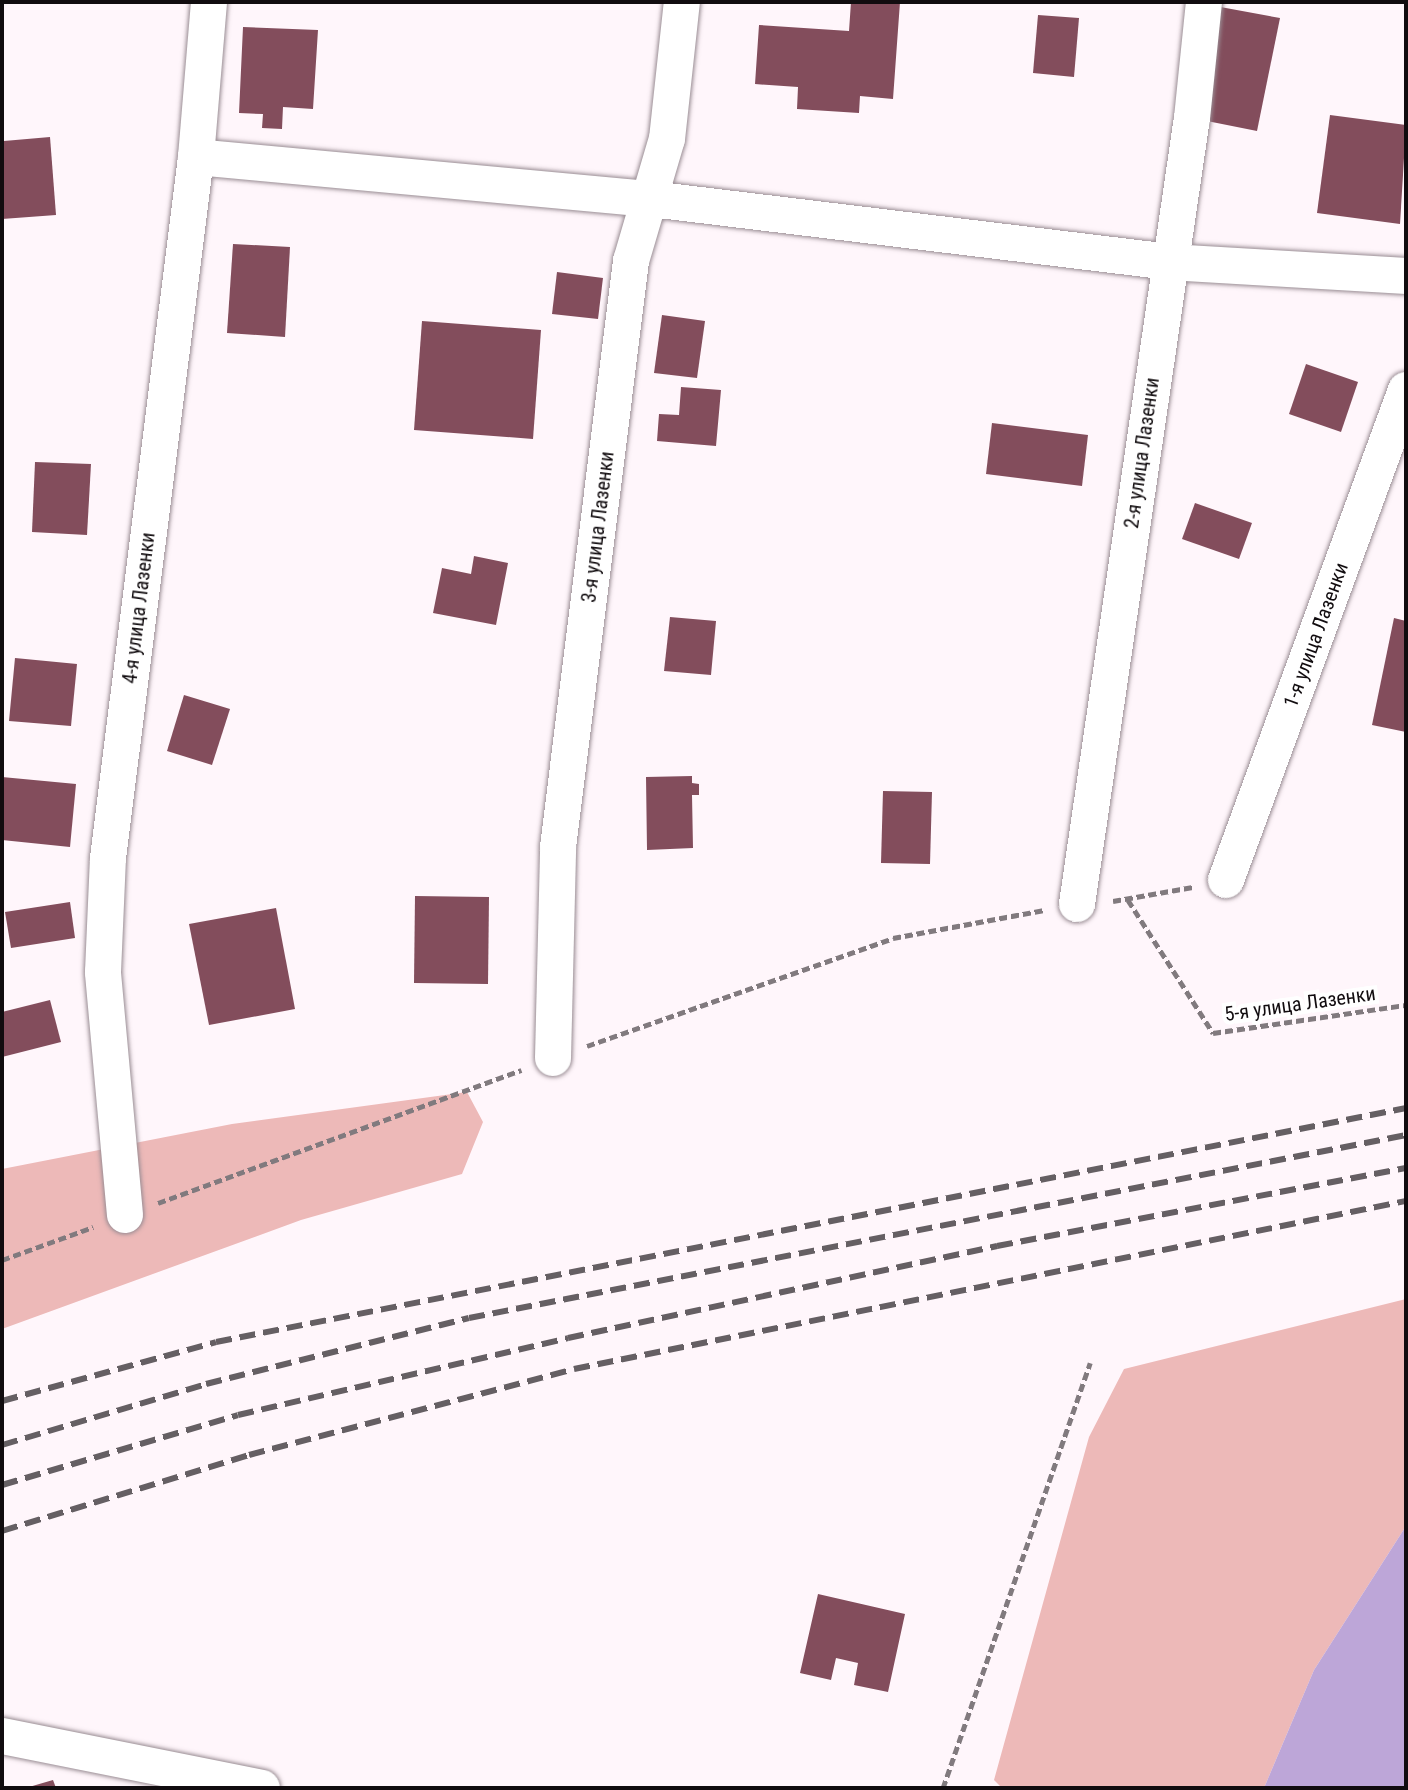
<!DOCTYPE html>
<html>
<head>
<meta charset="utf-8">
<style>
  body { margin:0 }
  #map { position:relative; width:1408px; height:1790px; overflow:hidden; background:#fff6fb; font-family:"Roboto Condensed",sans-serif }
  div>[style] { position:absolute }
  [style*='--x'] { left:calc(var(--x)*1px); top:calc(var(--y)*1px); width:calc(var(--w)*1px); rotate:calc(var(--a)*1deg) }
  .green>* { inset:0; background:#edb9b8 }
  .water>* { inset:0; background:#bda6d8 }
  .building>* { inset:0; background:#834d5c }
  .path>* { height:5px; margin-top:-2.5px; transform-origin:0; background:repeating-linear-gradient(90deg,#817a7e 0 8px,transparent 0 12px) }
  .roads { filter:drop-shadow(0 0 2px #9a8d94) drop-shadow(0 0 2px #9a8d94) }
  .minor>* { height:36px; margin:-18px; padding:0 18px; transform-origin:18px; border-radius:18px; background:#fff }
  .rail>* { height:6px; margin-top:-3px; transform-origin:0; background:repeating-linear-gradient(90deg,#655f63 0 16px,transparent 0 24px) }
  span { translate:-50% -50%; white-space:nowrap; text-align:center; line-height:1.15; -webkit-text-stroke:8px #fff; paint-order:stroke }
  .street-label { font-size:20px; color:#110c0f }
  .frame { position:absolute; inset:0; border:4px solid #110c0f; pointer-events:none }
</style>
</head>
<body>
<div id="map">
  <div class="green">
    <div style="clip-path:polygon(467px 1092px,483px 1122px,462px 1174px,301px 1220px,2px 1329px,2px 1169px,232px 1124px)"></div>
    <div style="clip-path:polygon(1406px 1299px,1406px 1526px,1314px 1670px,1264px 1788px,1002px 1788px,994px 1780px,1089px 1437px,1124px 1369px)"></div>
  </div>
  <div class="water">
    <div style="clip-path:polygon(1406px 1526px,1406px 1788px,1264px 1788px,1314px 1670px)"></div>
  </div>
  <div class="building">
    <div style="clip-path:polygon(851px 2px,900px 2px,893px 99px,860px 96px,859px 113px,797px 109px,798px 87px,755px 84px,759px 25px,849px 31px)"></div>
    <div style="clip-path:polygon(1215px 6px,1280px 18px,1257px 131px,1192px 118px)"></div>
    <div style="clip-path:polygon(1038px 15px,1079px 18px,1074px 77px,1033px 73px)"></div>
    <div style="clip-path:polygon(243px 27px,318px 30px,313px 109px,283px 107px,282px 129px,262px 128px,263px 114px,239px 113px)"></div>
    <div style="clip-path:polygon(1330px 115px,1406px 125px,1400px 224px,1317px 213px)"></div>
    <div style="clip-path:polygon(50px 137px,56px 215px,2px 219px,4px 141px)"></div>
    <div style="clip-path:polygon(233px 244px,290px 247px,285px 337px,227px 333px)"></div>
    <div style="clip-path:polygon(557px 272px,603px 278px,598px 319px,552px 314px)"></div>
    <div style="clip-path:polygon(662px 315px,705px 321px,697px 378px,654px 373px)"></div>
    <div style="clip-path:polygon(422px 321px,541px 330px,533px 439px,414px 430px)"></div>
    <div style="clip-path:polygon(1306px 364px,1358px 382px,1341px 432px,1289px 414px)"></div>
    <div style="clip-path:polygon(681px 387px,721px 390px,716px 446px,657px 441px,659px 414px,679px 415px)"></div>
    <div style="clip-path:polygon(992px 423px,1088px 435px,1082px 486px,986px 474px)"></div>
    <div style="clip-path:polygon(35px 462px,91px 464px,87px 535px,32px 532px)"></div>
    <div style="clip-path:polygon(1195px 503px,1252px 523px,1239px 559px,1182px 539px)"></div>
    <div style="clip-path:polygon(474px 556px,508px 563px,496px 625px,433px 613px,442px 568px,471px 574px)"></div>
    <div style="clip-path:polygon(670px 617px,716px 621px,711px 675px,664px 671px)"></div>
    <div style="clip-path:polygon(1394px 618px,1406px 621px,1406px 732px,1372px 725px)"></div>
    <div style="clip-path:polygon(15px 658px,77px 664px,71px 726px,9px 721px)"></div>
    <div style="clip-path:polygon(184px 695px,230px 709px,212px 765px,167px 751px)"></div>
    <div style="clip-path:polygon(692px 776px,692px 783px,699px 784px,699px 795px,692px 795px,693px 848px,647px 850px,646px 777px)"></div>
    <div style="clip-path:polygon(2px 777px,76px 784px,70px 847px,2px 840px)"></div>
    <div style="clip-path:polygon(883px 791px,932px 792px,930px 864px,881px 863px)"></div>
    <div style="clip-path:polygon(415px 896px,489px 897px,488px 984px,414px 983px)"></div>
    <div style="clip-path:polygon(70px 902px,75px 938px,11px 948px,5px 912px)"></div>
    <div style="clip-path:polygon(276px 908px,295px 1009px,209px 1025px,189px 924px)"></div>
    <div style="clip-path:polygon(50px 1000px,61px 1042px,2px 1057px,2px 1012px)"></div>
    <div style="clip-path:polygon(818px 1594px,905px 1614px,888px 1692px,854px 1685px,858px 1663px,836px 1658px,831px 1680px,800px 1673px)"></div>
    <div style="clip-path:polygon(53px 1780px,56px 1788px,29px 1788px,29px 1787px)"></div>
  </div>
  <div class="path">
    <div style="--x:1128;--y:900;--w:158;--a:57.4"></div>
    <div style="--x:1213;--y:1033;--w:195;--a:-8.3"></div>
    <div style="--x:1113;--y:901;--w:81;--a:-9.9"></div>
    <div style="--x:587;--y:1046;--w:324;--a:-19.4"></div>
    <div style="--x:893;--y:938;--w:154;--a:-10.5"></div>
    <div style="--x:158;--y:1203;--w:387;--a:-20.1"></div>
    <div style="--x:2;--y:1260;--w:97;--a:-19.9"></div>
    <div style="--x:943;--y:1788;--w:450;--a:-70.9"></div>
  </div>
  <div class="roads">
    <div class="minor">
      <div style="--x:196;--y:157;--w:457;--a:5.3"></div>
      <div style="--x:651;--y:199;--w:523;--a:6.92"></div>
      <div style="--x:1170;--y:262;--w:236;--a:3.4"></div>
      <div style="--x:1226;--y:880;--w:522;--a:-69.83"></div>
      <div style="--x:1077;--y:904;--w:794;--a:-81.68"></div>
      <div style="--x:1192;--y:118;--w:117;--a:-84.1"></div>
      <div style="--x:553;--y:1058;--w:211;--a:-88.6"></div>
      <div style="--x:558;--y:847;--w:591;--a:-82.9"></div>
      <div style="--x:631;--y:261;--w:127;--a:-73.6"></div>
      <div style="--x:667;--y:139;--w:138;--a:-83.8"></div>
      <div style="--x:125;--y:1215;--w:244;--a:-95.2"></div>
      <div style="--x:103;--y:972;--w:114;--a:-87.5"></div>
      <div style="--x:108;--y:858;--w:707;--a:-82.84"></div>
      <div style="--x:196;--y:157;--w:156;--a:-85.2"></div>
      <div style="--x:2;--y:1736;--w:265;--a:11.3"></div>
    </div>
  </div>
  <div class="rail">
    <div style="--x:2;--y:1401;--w:222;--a:-15.4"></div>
    <div style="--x:216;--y:1342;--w:1213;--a:-11.12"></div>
    <div style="--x:2;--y:1445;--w:213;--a:-16.6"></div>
    <div style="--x:206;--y:1384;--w:271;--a:-14.1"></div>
    <div style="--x:469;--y:1318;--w:955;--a:-11.05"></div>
    <div style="--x:2;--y:1485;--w:246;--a:-16.5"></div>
    <div style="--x:238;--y:1415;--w:339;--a:-13.1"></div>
    <div style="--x:568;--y:1338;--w:439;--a:-12.1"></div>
    <div style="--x:997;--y:1246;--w:416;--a:-10.8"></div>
    <div style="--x:2;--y:1531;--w:258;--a:-17.1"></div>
    <div style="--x:249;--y:1455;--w:336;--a:-14.8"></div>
    <div style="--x:574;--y:1369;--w:849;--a:-11.42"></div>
  </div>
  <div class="street-label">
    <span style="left:1142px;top:453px;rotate:-82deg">2-я улица Лазенки</span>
    <span style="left:598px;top:527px;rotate:-83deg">3-я улица Лазенки</span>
    <span style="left:139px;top:608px;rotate:-83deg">4-я улица Лазенки</span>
    <span style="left:1316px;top:635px;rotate:-70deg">1-я улица Лазенки</span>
    <span style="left:1300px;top:1004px;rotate:-8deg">5-я улица Лазенки</span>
  </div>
  <div class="frame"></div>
</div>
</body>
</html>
